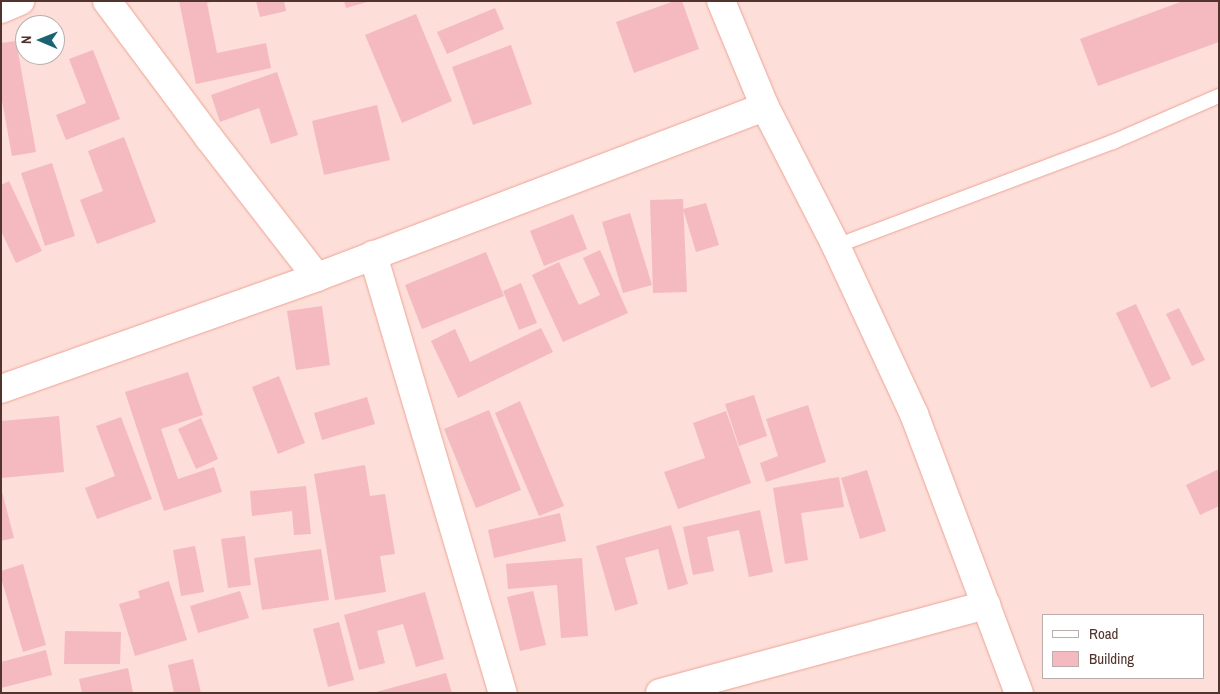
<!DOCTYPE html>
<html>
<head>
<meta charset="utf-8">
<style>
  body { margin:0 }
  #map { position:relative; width:1220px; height:694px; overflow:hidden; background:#fdded8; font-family:"Archivo Narrow",sans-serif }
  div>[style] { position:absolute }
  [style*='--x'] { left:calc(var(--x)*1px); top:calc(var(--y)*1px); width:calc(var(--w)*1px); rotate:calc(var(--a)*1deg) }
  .building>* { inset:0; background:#f4bac0 }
  .roads { filter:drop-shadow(0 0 1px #eca495) drop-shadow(0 0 1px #eca495) }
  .lane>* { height:14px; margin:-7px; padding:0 7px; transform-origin:7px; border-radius:7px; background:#fff }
  .street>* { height:28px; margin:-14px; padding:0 14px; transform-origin:14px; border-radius:14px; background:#fff }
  span { translate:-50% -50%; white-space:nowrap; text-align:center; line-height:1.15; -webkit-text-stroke:4.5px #fff; paint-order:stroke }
  .frame { position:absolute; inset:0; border:2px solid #51342e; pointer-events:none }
  .legend { position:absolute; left:1042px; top:614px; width:162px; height:65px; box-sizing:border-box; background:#fff; border:1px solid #b9aeab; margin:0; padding:6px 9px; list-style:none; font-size:15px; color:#51342e }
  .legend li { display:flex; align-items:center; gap:10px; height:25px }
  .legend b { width:25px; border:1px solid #b9aeab }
  .north { position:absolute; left:15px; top:15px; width:50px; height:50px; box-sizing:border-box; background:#fff; border:1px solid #b9aeab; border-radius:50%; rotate:271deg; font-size:14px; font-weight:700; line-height:20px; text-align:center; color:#51342e }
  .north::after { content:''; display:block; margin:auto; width:18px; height:22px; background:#1a6471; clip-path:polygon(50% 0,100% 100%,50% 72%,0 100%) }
</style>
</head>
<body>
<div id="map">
  <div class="building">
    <div style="clip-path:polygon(179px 1px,213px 1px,207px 3px,217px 53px,266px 43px,271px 68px,196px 84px)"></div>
    <div style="clip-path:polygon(256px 1px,284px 1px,286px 11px,260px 17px)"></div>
    <div style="clip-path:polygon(344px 1px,367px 1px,367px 2px,346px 8px)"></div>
    <div style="clip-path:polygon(674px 1px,682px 1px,699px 49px,634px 73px,616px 22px)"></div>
    <div style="clip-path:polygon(1183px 1px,1219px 1px,1219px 42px,1098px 86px,1080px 39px)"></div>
    <div style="clip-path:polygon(495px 8px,504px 29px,447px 54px,437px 32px)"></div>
    <div style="clip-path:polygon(416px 14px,452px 101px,402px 123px,365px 35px)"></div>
    <div style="clip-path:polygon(16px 41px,36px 152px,12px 156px,1px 95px,1px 43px)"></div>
    <div style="clip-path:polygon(511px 45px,532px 104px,473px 125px,452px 67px)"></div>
    <div style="clip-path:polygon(93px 50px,120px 119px,66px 140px,56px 115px,86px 103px,69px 59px)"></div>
    <div style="clip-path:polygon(277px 72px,298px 135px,271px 144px,259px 108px,220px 122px,211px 95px)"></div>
    <div style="clip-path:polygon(377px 105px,390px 160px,324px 175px,312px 121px)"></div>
    <div style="clip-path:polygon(124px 137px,156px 222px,97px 244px,80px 200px,103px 191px,88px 151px)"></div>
    <div style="clip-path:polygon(52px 163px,75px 236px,45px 246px,21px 173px)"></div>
    <div style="clip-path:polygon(9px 181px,42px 251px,16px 263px,1px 231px,1px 185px)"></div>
    <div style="clip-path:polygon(683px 199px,687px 292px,653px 293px,650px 200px)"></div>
    <div style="clip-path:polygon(706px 203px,719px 245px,696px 252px,683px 209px)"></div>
    <div style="clip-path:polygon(630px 213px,652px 285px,623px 293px,602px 222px)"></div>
    <div style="clip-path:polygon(573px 214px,587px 249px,544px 266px,530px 231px)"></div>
    <div style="clip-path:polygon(600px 250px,628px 313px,563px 342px,532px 275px,559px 262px,579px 305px,600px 295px,583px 258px)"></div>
    <div style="clip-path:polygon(486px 252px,504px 296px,422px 329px,405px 285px)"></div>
    <div style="clip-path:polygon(521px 283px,537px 323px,519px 330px,503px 291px)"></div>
    <div style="clip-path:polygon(1136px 304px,1171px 379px,1151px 388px,1116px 313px)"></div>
    <div style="clip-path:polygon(322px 306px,330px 365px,296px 370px,287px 311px)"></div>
    <div style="clip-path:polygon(1179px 308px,1205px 360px,1192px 366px,1166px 314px)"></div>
    <div style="clip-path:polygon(541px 328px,553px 352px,458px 398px,431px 341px,455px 329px,470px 362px)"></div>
    <div style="clip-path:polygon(188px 372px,203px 415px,161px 429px,178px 479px,214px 467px,222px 492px,164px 511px,125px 392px)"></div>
    <div style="clip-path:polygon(279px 376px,305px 443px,278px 454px,252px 387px)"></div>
    <div style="clip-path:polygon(754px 395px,767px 436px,739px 446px,725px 404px)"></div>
    <div style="clip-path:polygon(367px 397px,375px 424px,322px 440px,314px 413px)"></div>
    <div style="clip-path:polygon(520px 401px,564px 506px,539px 516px,495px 413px)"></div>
    <div style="clip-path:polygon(808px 405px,826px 462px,766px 482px,760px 463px,778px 456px,766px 419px)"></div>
    <div style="clip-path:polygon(489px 410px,521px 490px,476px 508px,444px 429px)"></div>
    <div style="clip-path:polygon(726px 411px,751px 483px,678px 509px,664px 472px,705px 458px,693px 423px)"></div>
    <div style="clip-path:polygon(59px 416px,64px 472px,1px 478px,1px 421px)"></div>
    <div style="clip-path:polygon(121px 417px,152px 499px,97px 519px,85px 488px,115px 476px,96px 426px)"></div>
    <div style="clip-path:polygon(201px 418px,218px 459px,196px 469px,178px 429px)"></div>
    <div style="clip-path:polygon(365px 465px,370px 496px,385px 494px,395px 554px,380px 556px,386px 592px,335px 600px,314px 474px)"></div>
    <div style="clip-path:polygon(1219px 469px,1219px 506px,1200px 515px,1186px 485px)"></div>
    <div style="clip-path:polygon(867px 470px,886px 531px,860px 539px,841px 478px)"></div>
    <div style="clip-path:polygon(839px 477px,844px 507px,801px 513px,808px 560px,785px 564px,773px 488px)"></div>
    <div style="clip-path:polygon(306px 486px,311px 534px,294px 535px,292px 511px,252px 516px,250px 491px)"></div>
    <div style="clip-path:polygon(1px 488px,14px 538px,1px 541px)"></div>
    <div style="clip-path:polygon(760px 510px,773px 572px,749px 577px,739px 530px,707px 537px,714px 571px,693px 575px,683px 527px)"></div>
    <div style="clip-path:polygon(560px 513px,566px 541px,494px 558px,488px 530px)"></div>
    <div style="clip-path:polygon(671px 525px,688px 584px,668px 590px,658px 549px,625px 558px,638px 604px,615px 611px,596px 546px)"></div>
    <div style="clip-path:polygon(245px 536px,251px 585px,228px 588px,221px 539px)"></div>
    <div style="clip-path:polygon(195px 546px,204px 592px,181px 596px,173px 550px)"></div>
    <div style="clip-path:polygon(321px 549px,329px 600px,262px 610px,254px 558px)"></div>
    <div style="clip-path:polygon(582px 558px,588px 636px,561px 638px,557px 585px,508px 589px,506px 564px)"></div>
    <div style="clip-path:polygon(23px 564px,46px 645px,23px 652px,1px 578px,1px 571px)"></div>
    <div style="clip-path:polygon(169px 581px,187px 640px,135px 656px,119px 604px,140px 598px,138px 591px)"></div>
    <div style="clip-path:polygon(240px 591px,249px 618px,198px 633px,190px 606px)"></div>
    <div style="clip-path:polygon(533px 591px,546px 645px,520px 651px,507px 597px)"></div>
    <div style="clip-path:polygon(425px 592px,444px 659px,416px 667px,403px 624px,377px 631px,385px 663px,359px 670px,344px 615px)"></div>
    <div style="clip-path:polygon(339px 622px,354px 680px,328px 687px,313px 629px)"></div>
    <div style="clip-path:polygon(65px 631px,121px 632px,120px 664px,64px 664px)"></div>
    <div style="clip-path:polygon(46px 650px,52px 675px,1px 688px,1px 662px)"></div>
    <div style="clip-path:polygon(193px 659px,201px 693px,174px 693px,168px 665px)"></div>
    <div style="clip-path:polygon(128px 668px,133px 693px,82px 693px,79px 679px)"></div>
    <div style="clip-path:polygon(446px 673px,452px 693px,376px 693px,376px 692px)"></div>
  </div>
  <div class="roads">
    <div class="lane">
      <div style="--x:836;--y:246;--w:296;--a:-20.6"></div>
      <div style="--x:1113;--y:142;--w:116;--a:-23.5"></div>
    </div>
    <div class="street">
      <div style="--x:107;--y:1;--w:171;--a:53.3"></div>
      <div style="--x:209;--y:138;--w:176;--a:52.2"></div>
      <div style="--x:721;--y:1;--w:115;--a:67.5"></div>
      <div style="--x:765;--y:107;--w:156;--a:62.9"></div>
      <div style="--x:836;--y:246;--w:185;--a:65.1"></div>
      <div style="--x:914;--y:414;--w:298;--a:69.4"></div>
      <div style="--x:1;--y:9;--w:21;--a:-23"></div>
      <div style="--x:373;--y:255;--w:457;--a:73.5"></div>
      <div style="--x:1;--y:389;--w:335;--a:-19.5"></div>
      <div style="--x:317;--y:277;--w:479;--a:-20.8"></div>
      <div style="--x:660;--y:693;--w:338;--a:-15.1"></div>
    </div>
  </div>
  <div class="frame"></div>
  <ul class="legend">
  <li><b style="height:6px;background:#fff"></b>Road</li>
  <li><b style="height:14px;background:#f4bac0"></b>Building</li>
  </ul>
  <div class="north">N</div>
</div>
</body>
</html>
